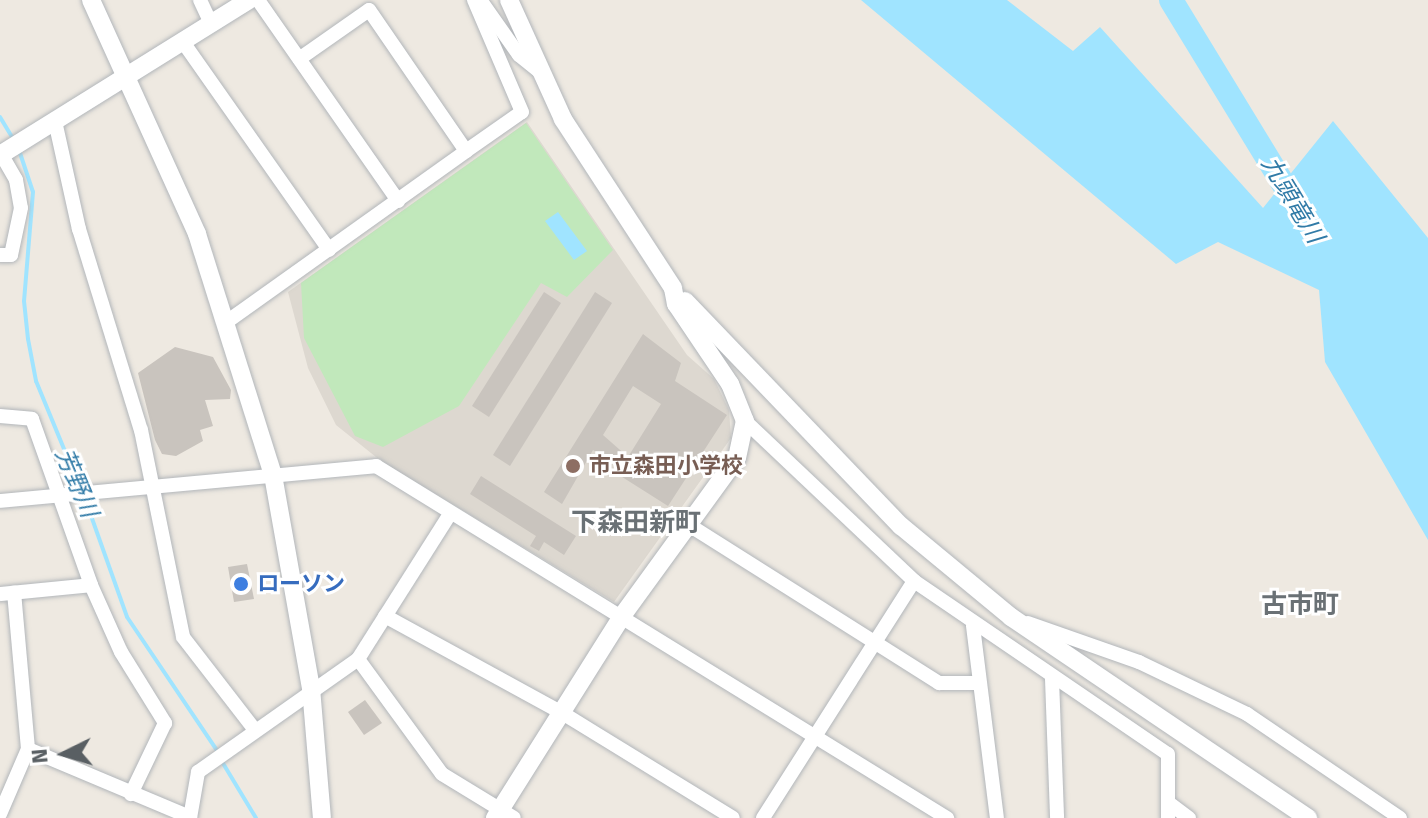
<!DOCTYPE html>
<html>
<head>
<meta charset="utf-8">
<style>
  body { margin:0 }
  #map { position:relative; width:1428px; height:818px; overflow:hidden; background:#eee9e1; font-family:"Fira Sans","Noto Sans JP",sans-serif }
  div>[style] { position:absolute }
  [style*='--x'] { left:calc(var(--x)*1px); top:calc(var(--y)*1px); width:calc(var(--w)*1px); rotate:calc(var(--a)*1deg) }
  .education>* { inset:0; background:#ddd8d0 }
  .green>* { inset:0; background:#c1e8bb }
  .water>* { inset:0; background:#a0e4ff }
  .stream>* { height:4px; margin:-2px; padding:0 2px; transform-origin:2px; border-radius:2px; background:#a0e4ff }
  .river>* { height:24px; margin:-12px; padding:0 12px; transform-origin:12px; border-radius:12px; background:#a0e4ff }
  .building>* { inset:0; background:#c9c4be }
  .roads { filter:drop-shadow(0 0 2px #b2b6ba) drop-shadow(0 0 2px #b2b6ba) }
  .minor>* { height:14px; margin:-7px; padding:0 7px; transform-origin:7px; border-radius:7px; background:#fff }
  .tertiary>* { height:18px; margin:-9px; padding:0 9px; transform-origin:9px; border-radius:9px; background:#fff }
  .dots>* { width:22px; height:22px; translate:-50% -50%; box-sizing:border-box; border:4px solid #fff; border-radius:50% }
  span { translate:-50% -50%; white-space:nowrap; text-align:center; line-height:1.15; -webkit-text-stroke:6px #fff; paint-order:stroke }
  .education-label { font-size:22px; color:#785e54; font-weight:700 }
  .left { translate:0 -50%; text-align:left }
  .shop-label { font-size:22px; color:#366cbe; font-weight:700 }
  .water-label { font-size:24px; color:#317ba7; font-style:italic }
  .quarter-label { font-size:26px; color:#6a7175; font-weight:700 }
  .north { position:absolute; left:24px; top:714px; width:80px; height:80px; -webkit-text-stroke:6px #fff; paint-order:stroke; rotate:265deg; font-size:22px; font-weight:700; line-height:32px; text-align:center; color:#595f63 }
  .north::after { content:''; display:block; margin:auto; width:28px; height:36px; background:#595f63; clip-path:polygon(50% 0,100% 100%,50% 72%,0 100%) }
</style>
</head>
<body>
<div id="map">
  <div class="education">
    <div style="clip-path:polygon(527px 122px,687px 355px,714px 379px,729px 410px,731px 438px,614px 602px,381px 461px,336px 425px,308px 368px,288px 292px)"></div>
  </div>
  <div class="green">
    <div style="clip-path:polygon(526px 123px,613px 250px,567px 297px,541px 283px,459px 406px,383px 447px,355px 436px,304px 338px,301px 283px)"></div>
  </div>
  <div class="water">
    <div style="clip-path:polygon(861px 0,1007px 0,1073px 51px,1100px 27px,1263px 208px,1333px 121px,1428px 238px,1428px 540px,1325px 362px,1319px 290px,1218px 242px,1176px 264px)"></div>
    <div style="clip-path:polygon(558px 212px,587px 251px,574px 260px,545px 221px)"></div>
  </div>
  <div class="stream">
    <div style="--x:0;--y:117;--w:26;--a:59"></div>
    <div style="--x:19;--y:150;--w:44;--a:71.6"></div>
    <div style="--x:33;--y:192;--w:109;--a:94.7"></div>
    <div style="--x:24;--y:301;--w:38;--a:84"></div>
    <div style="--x:28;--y:339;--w:43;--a:79.2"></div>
    <div style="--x:36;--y:381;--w:116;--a:67.6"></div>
    <div style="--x:84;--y:496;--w:128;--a:70.4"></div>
    <div style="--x:127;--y:617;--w:163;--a:56"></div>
    <div style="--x:221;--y:760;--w:68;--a:58.9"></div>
  </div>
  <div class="river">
    <div style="--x:1171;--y:0;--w:246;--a:58.6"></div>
  </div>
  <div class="building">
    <div style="clip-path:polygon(544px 292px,561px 303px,489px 417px,472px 406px)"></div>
    <div style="clip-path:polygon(595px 292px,612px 303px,510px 466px,493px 455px)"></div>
    <div style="clip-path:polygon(evenodd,643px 334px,681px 363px,675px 381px,727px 415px,668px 506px,619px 475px,623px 469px,593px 450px,562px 504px,544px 492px,643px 334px,633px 386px,661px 404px,628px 457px,603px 435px,633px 386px)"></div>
    <div style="clip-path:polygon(175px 347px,213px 357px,231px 390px,230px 399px,205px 400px,213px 426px,200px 430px,203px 441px,176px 456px,162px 454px,155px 440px,138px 373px)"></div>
    <div style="clip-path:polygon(481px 476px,576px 536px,564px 555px,544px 542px,539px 551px,530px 546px,536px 536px,470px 494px)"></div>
    <div style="clip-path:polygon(247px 564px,254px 599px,234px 602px,228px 567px)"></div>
    <div style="clip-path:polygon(365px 700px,382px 723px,364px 735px,348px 712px)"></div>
  </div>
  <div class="roads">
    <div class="minor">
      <div style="--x:200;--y:0;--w:26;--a:65"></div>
      <div style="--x:258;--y:0;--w:245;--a:55.1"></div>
      <div style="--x:481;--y:1;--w:66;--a:54.9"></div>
      <div style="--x:519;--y:55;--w:28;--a:39"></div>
      <div style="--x:183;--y:42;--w:254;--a:54.9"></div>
      <div style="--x:55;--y:121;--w:111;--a:77.5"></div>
      <div style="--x:79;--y:229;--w:210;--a:72.9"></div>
      <div style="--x:141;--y:430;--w:211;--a:78.5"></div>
      <div style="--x:183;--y:637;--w:116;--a:52.3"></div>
      <div style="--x:466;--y:151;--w:68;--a:-34.9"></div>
      <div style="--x:522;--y:112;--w:122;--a:-113.2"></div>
      <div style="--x:0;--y:152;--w:32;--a:60"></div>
      <div style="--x:16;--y:180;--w:28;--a:80"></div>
      <div style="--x:21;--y:208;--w:48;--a:102"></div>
      <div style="--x:11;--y:255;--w:11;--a:180"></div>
      <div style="--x:228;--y:321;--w:292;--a:-35.5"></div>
      <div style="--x:466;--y:151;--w:171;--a:-124.5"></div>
      <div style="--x:369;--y:10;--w:85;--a:145"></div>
      <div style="--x:0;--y:416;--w:32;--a:5"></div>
      <div style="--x:32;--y:419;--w:176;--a:70.4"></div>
      <div style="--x:91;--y:585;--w:73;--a:65.9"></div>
      <div style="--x:121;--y:652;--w:84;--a:58.2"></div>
      <div style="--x:165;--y:723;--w:79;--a:115.6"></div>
      <div style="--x:745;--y:421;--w:233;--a:43.4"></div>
      <div style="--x:914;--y:581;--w:307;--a:34.3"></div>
      <div style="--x:1168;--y:754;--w:64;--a:90"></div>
      <div style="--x:0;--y:501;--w:378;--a:-5.3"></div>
      <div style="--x:376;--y:466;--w:671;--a:31.65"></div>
      <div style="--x:689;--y:525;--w:296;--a:32.3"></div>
      <div style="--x:939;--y:683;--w:38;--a:0"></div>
      <div style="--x:0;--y:594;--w:91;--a:-5.6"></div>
      <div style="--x:385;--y:616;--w:204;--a:28.7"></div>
      <div style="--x:564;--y:714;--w:198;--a:31.6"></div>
      <div style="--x:1028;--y:623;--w:118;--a:19.4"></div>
      <div style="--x:1139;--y:662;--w:120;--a:25.7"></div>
      <div style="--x:1247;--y:714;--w:185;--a:34.2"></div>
      <div style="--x:973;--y:626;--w:193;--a:82.9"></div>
      <div style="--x:358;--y:659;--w:142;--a:53.9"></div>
      <div style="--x:442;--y:774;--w:84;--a:31.4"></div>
      <div style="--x:1052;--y:679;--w:139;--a:87.9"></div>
      <div style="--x:28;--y:749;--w:176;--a:22.8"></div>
      <div style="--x:1169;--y:803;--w:25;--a:37"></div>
      <div style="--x:0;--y:814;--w:71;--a:-66.7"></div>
      <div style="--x:28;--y:749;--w:157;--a:-95.1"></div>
      <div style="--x:190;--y:818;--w:47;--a:-80.1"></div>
      <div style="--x:198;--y:772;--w:196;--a:-35.2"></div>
      <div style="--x:358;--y:659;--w:172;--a:-57.6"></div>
      <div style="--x:763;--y:818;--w:281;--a:-57.5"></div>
    </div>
    <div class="tertiary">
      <div style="--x:91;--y:0;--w:257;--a:65.6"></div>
      <div style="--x:197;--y:234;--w:253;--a:72.5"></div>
      <div style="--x:273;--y:475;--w:216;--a:79.9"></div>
      <div style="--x:311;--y:688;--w:130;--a:85.2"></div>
      <div style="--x:0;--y:155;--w:293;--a:-31.9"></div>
      <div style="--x:685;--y:301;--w:312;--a:46.2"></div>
      <div style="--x:901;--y:526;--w:143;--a:39.6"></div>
      <div style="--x:1011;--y:617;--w:359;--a:34.1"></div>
      <div style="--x:495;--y:818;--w:239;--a:-57.8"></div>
      <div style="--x:622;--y:616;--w:195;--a:-54"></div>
      <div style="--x:737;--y:458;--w:38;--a:-78"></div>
      <div style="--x:745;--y:421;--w:40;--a:-112"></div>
      <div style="--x:730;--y:384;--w:97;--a:-124"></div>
      <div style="--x:676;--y:304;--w:16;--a:-101"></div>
      <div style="--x:673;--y:288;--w:202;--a:-123.1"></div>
      <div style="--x:563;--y:119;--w:131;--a:-114.4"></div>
    </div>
  </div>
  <div class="dots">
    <div style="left:573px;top:466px;background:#8d6e63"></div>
    <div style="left:241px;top:584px;background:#3f7fe0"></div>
  </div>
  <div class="education-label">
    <span class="left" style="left:589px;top:466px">市立森田小学校</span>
  </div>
  <div class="shop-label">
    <span class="left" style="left:257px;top:584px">ローソン</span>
  </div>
  <div class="water-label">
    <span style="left:1292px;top:200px;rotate:59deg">九頭竜川</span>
    <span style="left:76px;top:483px;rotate:67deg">芳野川</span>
  </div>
  <div class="quarter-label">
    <span style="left:636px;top:523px">下森田新町</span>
    <span style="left:1300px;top:605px">古市町</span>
  </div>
  <div class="north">N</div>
</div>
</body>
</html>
